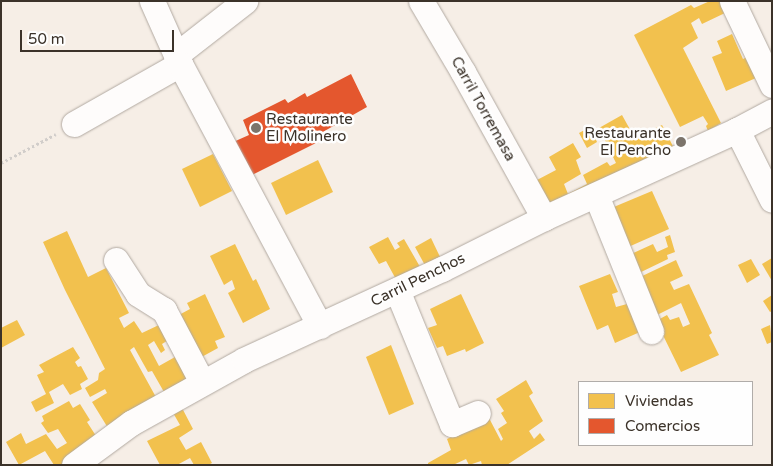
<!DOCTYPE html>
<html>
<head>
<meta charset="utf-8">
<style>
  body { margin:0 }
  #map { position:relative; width:773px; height:466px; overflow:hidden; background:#f6eee6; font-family:"Varela Round",sans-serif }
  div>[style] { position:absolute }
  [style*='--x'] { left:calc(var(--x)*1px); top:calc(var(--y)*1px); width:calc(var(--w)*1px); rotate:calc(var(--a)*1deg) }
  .homes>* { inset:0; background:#f2c14e }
  .shops>* { inset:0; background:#e4572e }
  .path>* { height:3px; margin-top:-1.5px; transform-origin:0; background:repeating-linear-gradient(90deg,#d1cdca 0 2.5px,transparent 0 5px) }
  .roads { filter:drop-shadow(0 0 1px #b1a9a1) drop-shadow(0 0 1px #b1a9a1) }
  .minor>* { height:25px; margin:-12.5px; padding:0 12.5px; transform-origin:12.5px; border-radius:12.5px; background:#fefcfb }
  .dots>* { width:14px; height:14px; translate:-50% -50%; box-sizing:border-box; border:2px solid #fefefe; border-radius:50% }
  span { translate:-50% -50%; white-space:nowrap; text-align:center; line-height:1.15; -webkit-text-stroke:5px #fefefe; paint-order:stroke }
  .street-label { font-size:15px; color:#3b3229 }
  .poi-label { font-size:15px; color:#3b3229 }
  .left { translate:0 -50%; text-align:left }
  .right { translate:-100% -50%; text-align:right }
  .frame { position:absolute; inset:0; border:2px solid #3b3229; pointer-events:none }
  .legend { position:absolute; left:578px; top:381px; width:175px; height:65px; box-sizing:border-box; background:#fefefe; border:1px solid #b0aca9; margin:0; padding:6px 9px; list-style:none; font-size:15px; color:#3b3229 }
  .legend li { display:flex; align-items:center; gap:10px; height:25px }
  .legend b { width:25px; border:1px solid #b0aca9 }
  .scale { position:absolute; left:20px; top:30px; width:154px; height:22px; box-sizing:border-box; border:2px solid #3b3229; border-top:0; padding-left:6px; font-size:15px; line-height:18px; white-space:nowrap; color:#3b3229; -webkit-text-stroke:4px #fefefe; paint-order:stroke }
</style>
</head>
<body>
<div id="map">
  <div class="homes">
    <div style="clip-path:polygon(710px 1px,720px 1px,725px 13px,702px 24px,699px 18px,691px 23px,698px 38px,683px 48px,721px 123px,708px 131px,706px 126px,708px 124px,703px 116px,680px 127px,634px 35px,691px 5px,694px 8px)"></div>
    <div style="clip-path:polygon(732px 34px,743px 59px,747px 57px,756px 78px,726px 91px,712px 57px,722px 53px,717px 41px)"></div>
    <div style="clip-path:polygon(622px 115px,632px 133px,642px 128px,644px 134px,662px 125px,677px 154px,551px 207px,537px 180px,556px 170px,549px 157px,573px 143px,581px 157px,576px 160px,581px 174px,564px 184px,568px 194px,587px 184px,583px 175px,607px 162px,610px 166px,616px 163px,599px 128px)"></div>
    <div style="clip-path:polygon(590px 127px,597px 142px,587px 148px,579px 133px)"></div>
    <div style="clip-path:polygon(213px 154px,232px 191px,200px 207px,182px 169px)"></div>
    <div style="clip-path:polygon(318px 160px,333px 192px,286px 215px,271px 183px)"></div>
    <div style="clip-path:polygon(652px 191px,669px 229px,626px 248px,609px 209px)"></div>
    <div style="clip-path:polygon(67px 231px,88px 277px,106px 268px,129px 313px,119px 318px,124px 328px,134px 321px,142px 333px,161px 324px,170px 339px,162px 344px,165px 350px,161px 353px,154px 341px,148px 345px,159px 366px,175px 357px,187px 379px,164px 392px,152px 371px,148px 372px,134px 347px,130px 350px,157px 399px,108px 428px,92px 402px,107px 393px,105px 389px,90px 397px,85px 388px,98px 380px,99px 373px,105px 369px,65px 290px,43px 242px)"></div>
    <div style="clip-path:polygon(670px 235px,675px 252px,667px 255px,668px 259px,637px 274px,629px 255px,653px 244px,657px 252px,668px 247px,665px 237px)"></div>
    <div style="clip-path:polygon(388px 237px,395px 250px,400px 247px,397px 243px,404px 239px,423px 272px,398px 283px,386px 261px,379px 264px,369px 247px)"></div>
    <div style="clip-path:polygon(431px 238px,442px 261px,427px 269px,415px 247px)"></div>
    <div style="clip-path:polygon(235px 244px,253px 281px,256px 279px,270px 309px,243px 323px,228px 293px,235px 289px,232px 280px,224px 285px,210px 256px)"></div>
    <div style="clip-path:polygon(772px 258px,772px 281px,762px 264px)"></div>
    <div style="clip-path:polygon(751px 259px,760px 275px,747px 283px,738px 265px)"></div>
    <div style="clip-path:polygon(676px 260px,683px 276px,670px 282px,674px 290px,689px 284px,712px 333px,709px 335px,719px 355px,681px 372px,656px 321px,667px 315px,670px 320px,679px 317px,683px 327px,690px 324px,681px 303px,655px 316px,638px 278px)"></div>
    <div style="clip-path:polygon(610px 274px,618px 292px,612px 294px,616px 307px,627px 304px,640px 332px,615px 343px,608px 325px,597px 330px,579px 286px)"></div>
    <div style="clip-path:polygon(205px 294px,225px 337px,215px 341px,218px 348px,198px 359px,177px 316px,190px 309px,187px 303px)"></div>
    <div style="clip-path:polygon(461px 294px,484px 343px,466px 352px,465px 349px,447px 356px,443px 346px,437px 348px,428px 328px,437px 325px,430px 309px)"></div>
    <div style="clip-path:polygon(772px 295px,772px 311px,770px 312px,763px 301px)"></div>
    <div style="clip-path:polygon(17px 320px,25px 335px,1px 348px,1px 328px)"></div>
    <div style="clip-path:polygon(770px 325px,772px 342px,767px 344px,761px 329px)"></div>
    <div style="clip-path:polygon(391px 345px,414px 404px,389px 415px,366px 357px)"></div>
    <div style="clip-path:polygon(73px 347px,80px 358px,75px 362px,78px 367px,81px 366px,88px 379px,80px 384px,82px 389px,70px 395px,63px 384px,49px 392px,54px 403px,36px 412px,31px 402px,46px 394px,37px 375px,44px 372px,39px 365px)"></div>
    <div style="clip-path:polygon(526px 380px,533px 393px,529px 396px,543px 421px,529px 431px,534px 439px,540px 433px,545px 440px,507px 465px,482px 465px,481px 461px,469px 465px,466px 459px,453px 465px,428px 465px,428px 463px,451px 450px,447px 439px,489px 418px,501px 441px,503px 439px,498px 429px,507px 423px,501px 413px,504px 411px,496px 399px)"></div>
    <div style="clip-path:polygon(69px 401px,73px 408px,80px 404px,90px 420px,87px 422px,100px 442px,64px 465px,54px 465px,45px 451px,19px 465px,6px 442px,21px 433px,26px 444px,46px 434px,57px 449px,67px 443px,58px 429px,48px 433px,41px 423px,44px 421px,42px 416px)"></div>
    <div style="clip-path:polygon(181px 406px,193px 429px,179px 438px,186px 450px,201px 442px,212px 463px,208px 465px,194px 465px,190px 458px,177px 465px,160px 465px,147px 441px,180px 425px,172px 411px)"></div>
  </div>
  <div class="shops">
    <div style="clip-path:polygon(351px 74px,367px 107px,321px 133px,324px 139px,250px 176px,231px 143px,249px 135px,243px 120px,285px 99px,288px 103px,305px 93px,307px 97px)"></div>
  </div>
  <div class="path">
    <div style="--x:1;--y:163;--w:62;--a:-27.8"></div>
  </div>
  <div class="roads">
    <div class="minor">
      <div style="--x:152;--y:1;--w:69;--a:66"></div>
      <div style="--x:421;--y:1;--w:82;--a:59.4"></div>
      <div style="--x:463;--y:72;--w:167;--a:61"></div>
      <div style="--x:732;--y:1;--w:93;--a:64.5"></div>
      <div style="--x:176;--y:55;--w:88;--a:-38"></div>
      <div style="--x:74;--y:124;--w:122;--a:-29.5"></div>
      <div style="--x:180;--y:64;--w:297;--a:61.9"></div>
      <div style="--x:737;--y:130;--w:78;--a:63.4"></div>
      <div style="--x:596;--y:195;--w:147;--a:68"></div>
      <div style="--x:116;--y:260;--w:40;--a:57.1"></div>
      <div style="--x:138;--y:294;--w:31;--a:32"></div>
      <div style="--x:164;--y:310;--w:81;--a:62.2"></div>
      <div style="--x:397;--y:290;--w:145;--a:67.7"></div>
      <div style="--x:452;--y:424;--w:28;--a:-23"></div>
      <div style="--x:74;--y:465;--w:71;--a:-36.4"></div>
      <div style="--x:131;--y:423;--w:129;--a:-29.1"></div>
      <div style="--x:244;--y:360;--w:218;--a:-24.7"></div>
      <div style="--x:442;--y:269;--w:114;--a:-26.6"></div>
      <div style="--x:544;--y:218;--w:212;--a:-24.5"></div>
      <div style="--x:737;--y:130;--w:40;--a:-28"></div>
    </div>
  </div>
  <div class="dots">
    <div style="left:256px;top:128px;background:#7c746b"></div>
    <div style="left:681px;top:142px;background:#7c746b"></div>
  </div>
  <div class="street-label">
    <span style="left:483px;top:109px;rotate:61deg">Carril Torremasa</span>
    <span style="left:418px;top:280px;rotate:-26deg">Carril Penchos</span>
  </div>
  <div class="poi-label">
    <span class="left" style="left:266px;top:128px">Restaurante<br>El Molinero</span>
    <span class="right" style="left:671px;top:142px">Restaurante<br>El Pencho</span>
  </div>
  <div class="frame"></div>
  <ul class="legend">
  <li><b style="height:14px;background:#f2c14e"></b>Viviendas</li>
  <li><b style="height:14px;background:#e4572e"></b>Comercios</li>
  </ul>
  <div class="scale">50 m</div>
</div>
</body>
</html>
